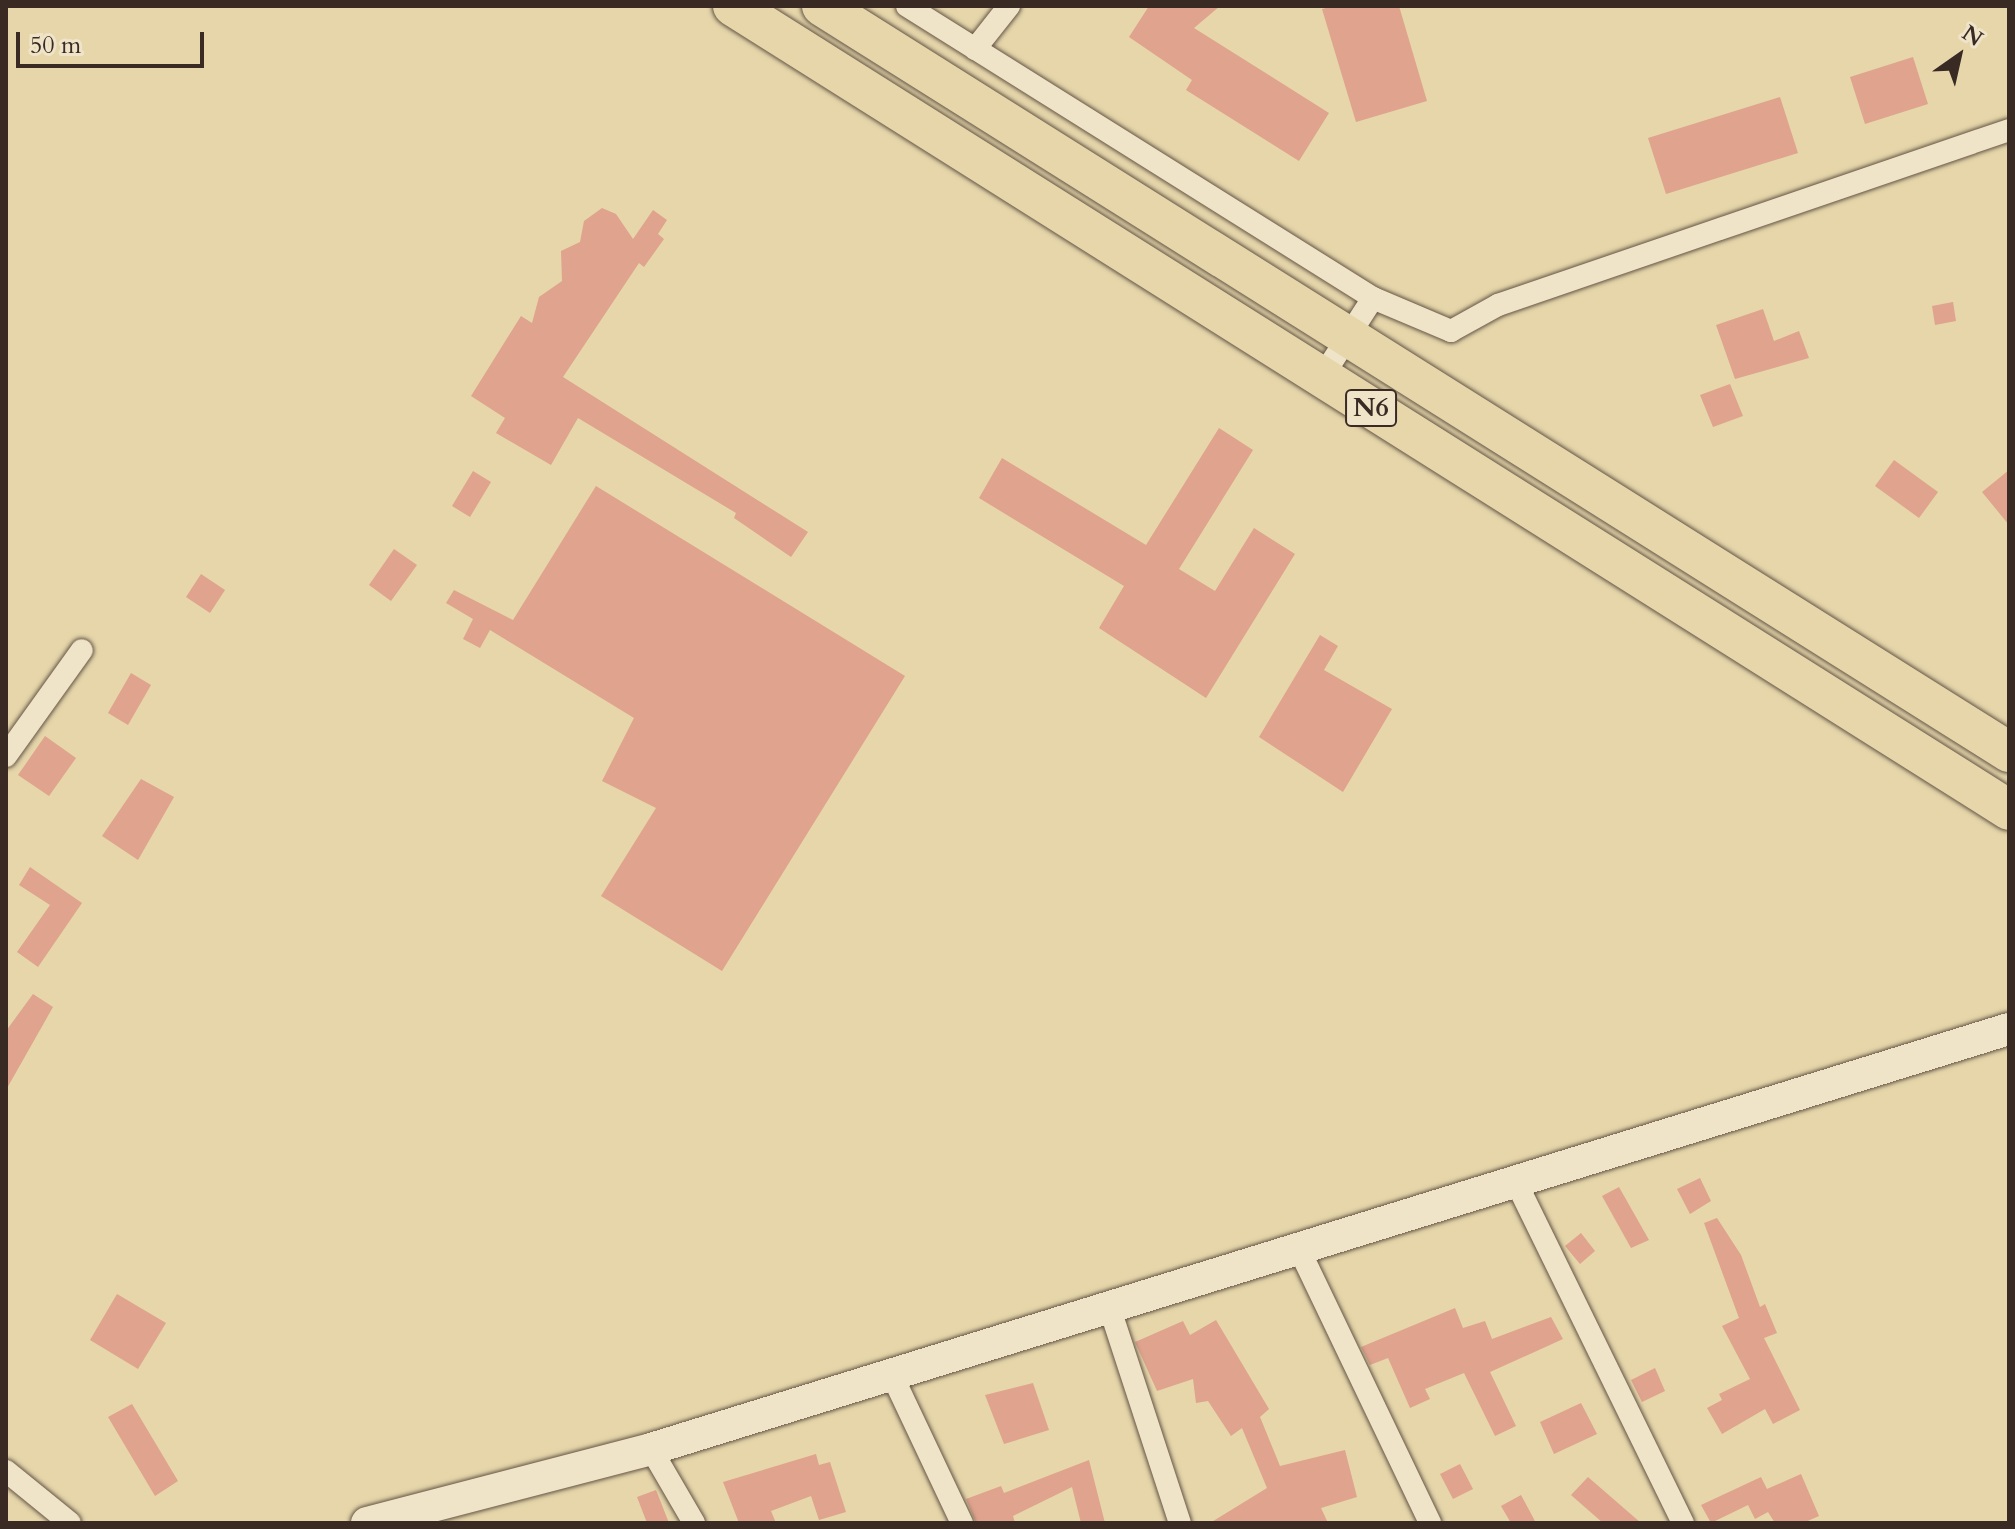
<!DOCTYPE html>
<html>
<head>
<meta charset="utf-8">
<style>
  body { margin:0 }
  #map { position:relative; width:2015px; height:1529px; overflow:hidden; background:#e6d6aa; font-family:Cardo,serif }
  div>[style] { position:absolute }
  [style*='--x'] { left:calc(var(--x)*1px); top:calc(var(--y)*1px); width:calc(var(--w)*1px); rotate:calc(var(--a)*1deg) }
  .building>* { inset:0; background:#dfa38e }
  .roads { filter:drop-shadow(0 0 2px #645546) drop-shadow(0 0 2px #645546) }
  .street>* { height:22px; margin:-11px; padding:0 11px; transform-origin:11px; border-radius:11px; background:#efe4c8 }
  .secondary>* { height:32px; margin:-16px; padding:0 16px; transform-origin:16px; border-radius:16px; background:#efe4c8 }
  .highway>* { height:40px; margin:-20px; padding:0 20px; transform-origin:20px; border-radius:20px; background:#e6d6aa }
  span { translate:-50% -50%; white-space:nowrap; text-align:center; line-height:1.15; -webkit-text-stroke:8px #efe4c8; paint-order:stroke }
  .shield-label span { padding:2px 6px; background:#efe4c8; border:2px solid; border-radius:6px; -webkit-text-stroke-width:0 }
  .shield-label { font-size:26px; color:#392a24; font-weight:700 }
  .frame { position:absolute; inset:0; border:8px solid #392a24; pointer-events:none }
  .north { position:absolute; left:1919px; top:16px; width:80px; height:80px; -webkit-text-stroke:6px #efe4c8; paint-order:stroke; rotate:34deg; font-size:22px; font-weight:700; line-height:32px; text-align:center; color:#392a24 }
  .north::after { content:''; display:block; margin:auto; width:28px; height:36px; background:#392a24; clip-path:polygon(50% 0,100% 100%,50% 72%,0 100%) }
  .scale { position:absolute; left:16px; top:32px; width:188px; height:36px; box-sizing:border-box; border:4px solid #392a24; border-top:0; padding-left:10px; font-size:24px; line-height:28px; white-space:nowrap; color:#392a24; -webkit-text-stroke:6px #efe4c8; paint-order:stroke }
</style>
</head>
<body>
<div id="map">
  <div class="building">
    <div style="clip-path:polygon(1149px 6px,1220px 6px,1194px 28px,1329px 113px,1299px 161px,1186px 90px,1192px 80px,1129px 37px)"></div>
    <div style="clip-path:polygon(1333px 6px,1399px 6px,1427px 101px,1356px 122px,1322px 9px)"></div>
    <div style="clip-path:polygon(1913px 57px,1928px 104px,1865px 124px,1850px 77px)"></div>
    <div style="clip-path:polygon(1780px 97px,1798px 153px,1666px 194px,1648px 138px)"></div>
    <div style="clip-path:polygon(602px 208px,616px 214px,633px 239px,653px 210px,667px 220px,658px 234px,664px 239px,644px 267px,639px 263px,563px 377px,808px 532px,791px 557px,734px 518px,736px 513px,578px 418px,551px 465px,496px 433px,505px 418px,471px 396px,521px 316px,532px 323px,539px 297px,562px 281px,561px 251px,580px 242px,584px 221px)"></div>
    <div style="clip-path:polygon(1953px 302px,1956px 321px,1935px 325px,1932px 306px)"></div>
    <div style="clip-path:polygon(1763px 309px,1774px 341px,1799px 331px,1809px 358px,1735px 379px,1716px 325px)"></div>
    <div style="clip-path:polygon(1730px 384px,1743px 416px,1713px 427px,1700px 395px)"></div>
    <div style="clip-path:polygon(1219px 428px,1253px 450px,1179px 569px,1215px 591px,1254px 528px,1295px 554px,1206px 698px,1099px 628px,1124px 586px,979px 498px,1002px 458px,1146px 545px)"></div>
    <div style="clip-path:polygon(1894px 460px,1938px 492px,1919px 518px,1875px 486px)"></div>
    <div style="clip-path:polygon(2009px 470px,2009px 525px,1982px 492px)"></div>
    <div style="clip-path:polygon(473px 471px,491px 482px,470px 517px,452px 506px)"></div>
    <div style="clip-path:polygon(596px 486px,905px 676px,722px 971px,601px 896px,656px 808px,602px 781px,634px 718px,490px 630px,480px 648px,463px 639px,473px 619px,446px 603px,454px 590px,513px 620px)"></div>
    <div style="clip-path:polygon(394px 549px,417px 565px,391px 601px,369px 585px)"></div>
    <div style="clip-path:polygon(201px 574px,225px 590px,210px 613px,186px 597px)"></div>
    <div style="clip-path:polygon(1320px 635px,1338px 646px,1324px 670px,1392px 709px,1343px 792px,1259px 737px)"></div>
    <div style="clip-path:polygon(131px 673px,151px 685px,128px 725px,108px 713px)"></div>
    <div style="clip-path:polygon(45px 736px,76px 758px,49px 796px,18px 775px)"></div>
    <div style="clip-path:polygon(141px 779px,174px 797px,138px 860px,102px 836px)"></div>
    <div style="clip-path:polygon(30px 867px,82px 903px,38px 967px,17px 952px,50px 905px,19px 885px)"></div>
    <div style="clip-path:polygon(33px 994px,53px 1007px,6px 1090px,6px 1031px)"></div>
    <div style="clip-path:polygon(1700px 1178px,1711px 1201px,1690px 1214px,1677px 1189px)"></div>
    <div style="clip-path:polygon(1619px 1187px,1649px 1240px,1631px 1248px,1602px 1196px)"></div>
    <div style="clip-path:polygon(1717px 1218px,1741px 1255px,1760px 1307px,1765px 1304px,1777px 1333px,1764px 1338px,1800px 1410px,1773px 1424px,1765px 1409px,1722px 1434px,1707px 1408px,1722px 1400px,1719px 1394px,1750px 1379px,1722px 1326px,1739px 1318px,1704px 1223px)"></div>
    <div style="clip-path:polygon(1581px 1233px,1595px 1251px,1580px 1264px,1565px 1246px)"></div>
    <div style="clip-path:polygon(117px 1294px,166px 1323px,138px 1369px,90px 1340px)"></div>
    <div style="clip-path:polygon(1455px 1308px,1463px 1328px,1485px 1321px,1492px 1339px,1551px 1317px,1563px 1339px,1490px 1372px,1516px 1426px,1495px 1436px,1464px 1373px,1425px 1389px,1430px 1399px,1410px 1408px,1388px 1358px,1370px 1365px,1361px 1347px)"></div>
    <div style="clip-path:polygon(1216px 1320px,1269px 1409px,1260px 1417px,1280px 1466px,1345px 1450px,1357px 1497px,1321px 1508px,1328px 1523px,1210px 1523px,1267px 1488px,1242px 1428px,1231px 1436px,1208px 1401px,1196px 1403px,1193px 1379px,1157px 1391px,1135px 1342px,1183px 1321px,1190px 1335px)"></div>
    <div style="clip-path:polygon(1655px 1368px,1665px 1391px,1642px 1402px,1631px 1380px)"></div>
    <div style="clip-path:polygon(1033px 1383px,1049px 1430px,1004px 1444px,985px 1395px)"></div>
    <div style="clip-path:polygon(1581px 1403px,1597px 1434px,1554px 1454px,1540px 1422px)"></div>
    <div style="clip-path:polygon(132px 1404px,178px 1481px,155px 1496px,108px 1417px)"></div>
    <div style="clip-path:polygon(816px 1454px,819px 1465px,830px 1462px,846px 1512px,819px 1520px,811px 1496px,771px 1511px,776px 1523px,739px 1523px,723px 1482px)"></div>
    <div style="clip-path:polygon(1089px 1460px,1105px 1523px,1081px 1523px,1072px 1487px,1013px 1516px,1015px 1523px,976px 1523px,966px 1499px,1001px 1486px,1004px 1493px)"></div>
    <div style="clip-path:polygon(1460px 1464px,1473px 1489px,1453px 1499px,1440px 1474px)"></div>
    <div style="clip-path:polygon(1801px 1474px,1819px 1516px,1803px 1523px,1775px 1523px,1768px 1512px,1755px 1519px,1748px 1505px,1711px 1523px,1701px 1505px,1761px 1477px,1767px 1489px)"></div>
    <div style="clip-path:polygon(1588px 1477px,1641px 1523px,1603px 1523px,1571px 1495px)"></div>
    <div style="clip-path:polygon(656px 1490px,669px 1523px,647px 1523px,637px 1497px)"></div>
    <div style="clip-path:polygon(1521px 1495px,1536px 1523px,1511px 1523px,1501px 1506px)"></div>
  </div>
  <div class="roads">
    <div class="street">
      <div style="--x:907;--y:6;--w:550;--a:32.07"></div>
      <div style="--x:1373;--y:298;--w:94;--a:122.8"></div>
      <div style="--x:975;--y:49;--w:55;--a:-51.7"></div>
      <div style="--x:1373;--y:298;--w:85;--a:22.9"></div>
      <div style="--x:1451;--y:331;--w:54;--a:-29"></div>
      <div style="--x:1498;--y:305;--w:540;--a:-18.9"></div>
      <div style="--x:6;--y:756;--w:130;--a:-54.4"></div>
      <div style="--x:1514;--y:1178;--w:384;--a:63.9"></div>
      <div style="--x:1298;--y:1247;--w:306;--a:64.4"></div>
      <div style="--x:1110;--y:1309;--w:225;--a:71.9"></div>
      <div style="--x:891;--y:1373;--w:166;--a:64.7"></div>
      <div style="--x:651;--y:1449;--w:86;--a:59.8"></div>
      <div style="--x:6;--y:1471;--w:82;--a:39.1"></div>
    </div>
    <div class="secondary">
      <div style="--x:367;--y:1523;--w:293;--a:-14.6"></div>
      <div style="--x:651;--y:1449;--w:1421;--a:-17.19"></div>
    </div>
    <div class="highway">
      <div style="--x:733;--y:6;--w:1508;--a:32.21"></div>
      <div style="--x:822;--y:6;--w:1402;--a:32.15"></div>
    </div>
  </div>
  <div class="shield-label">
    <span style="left:1371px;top:408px">N6</span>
  </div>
  <div class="frame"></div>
  <div class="north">N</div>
  <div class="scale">50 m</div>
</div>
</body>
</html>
